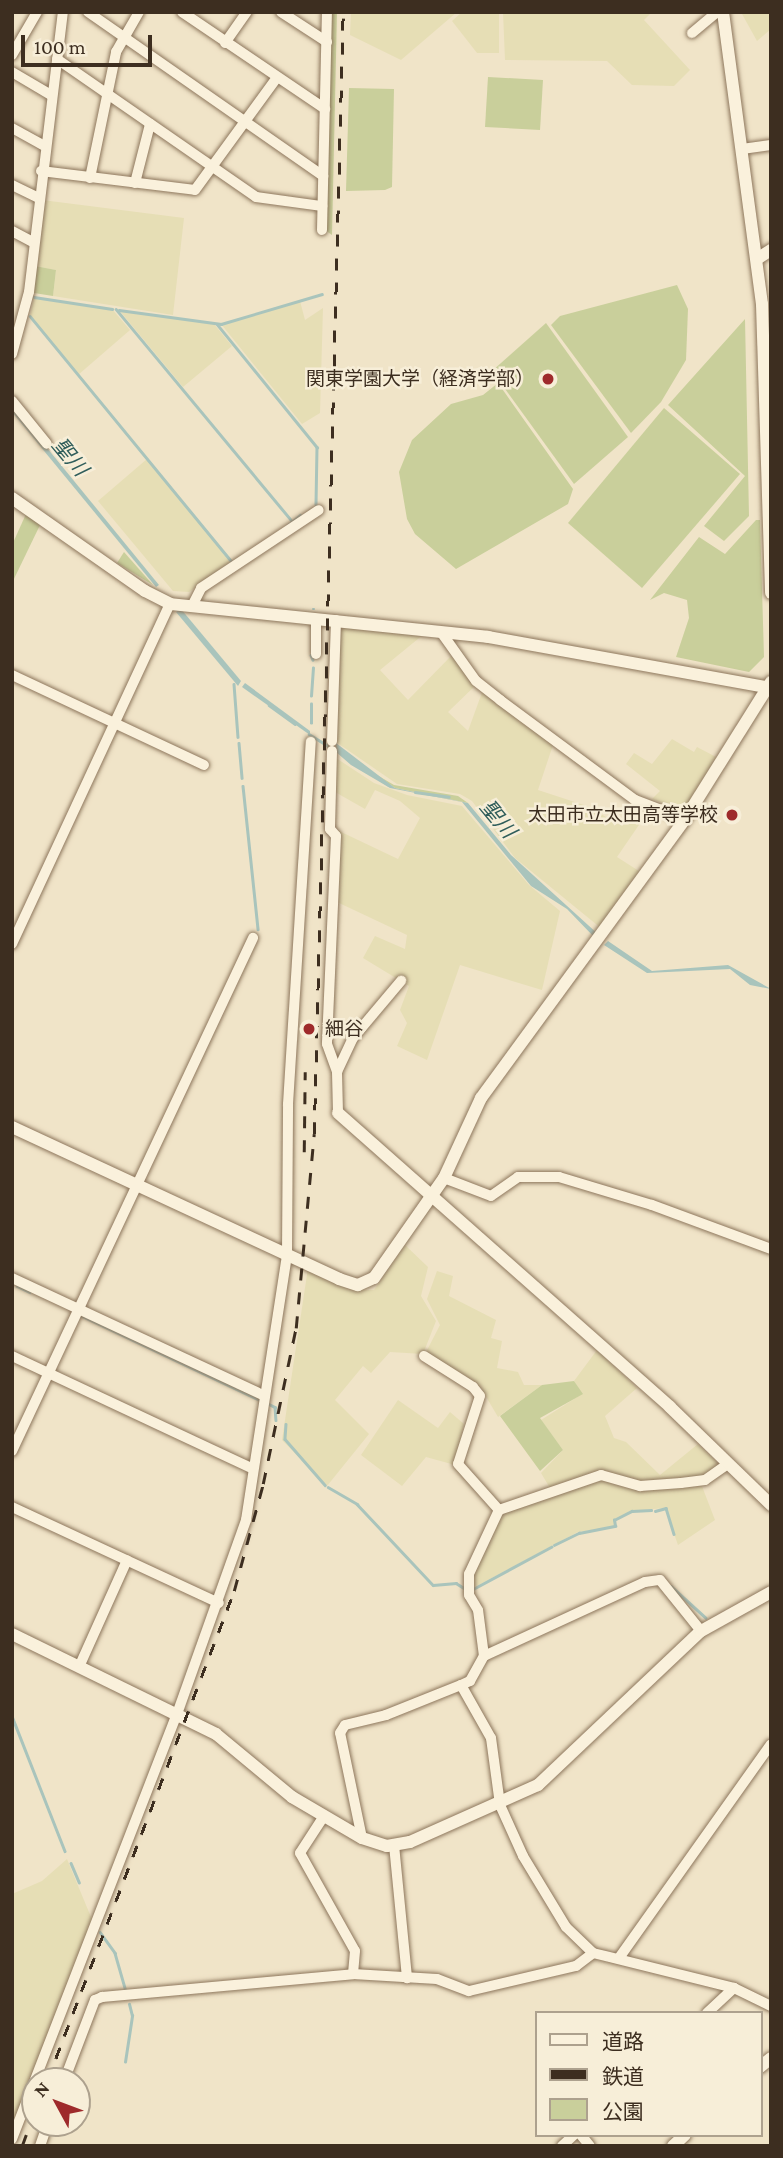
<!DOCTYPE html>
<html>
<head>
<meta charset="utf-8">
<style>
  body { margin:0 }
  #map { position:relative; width:783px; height:2158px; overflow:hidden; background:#f0e4c8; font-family:"Crimson Pro","Noto Sans JP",serif }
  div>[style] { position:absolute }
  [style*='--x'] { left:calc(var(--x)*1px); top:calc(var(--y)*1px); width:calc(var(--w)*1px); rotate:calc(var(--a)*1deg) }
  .farmland>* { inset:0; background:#e6deb5 }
  .green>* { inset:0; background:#c9cf9b }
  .water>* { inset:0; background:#a9c4bc }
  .stream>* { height:2.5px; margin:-1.25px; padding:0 1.25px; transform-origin:1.25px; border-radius:1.25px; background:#a9c4bc }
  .roads { filter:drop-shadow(0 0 2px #8d765c) drop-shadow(0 0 2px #8d765c) }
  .minor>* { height:10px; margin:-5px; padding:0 5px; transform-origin:5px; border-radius:5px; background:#faf1dc }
  .tertiary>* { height:12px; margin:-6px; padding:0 6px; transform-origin:6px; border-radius:6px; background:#faf1dc }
  .rail>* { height:2.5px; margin-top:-1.25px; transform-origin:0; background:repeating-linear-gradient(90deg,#3d2e20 0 12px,transparent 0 24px) }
  .dots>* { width:19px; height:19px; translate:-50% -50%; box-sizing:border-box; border:4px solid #f7eed8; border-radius:50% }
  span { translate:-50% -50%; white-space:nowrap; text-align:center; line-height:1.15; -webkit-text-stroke:5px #f7eed8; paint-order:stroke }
  .poi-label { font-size:19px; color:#3d2e20 }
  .right { translate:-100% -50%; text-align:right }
  .left { translate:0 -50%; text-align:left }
  .water-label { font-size:21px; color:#2f5d5a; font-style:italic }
  .frame { position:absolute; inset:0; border:14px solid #3d2e20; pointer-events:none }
  .legend { position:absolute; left:535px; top:2011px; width:228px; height:126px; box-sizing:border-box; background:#f7eed8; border:2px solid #ada18e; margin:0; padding:9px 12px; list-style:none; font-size:21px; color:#3d2e20 }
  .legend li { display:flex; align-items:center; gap:14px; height:35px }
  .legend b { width:35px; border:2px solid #ada18e }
  .north { position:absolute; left:21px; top:2067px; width:70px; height:70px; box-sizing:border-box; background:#f7eed8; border:2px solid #ada18e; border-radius:50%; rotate:311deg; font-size:19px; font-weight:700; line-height:28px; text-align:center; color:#3d2e20 }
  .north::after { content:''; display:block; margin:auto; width:24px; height:32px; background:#9e2a2b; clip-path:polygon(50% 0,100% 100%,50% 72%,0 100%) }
  .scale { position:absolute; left:21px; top:35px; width:131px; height:32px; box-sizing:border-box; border:4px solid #3d2e20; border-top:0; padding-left:9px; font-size:21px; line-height:24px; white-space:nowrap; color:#3d2e20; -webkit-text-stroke:5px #f7eed8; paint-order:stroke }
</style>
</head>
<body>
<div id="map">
  <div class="farmland">
    <div style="clip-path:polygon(351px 12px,457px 12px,401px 60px,350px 35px)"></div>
    <div style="clip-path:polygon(462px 12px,499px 12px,499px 53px,477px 53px,452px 21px)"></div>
    <div style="clip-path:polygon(503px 12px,652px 12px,644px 20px,690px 70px,674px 86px,632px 85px,607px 61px,505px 60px)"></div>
    <div style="clip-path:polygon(771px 12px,771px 29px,757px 41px,742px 14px)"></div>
    <div style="clip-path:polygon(42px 200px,184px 218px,173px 315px,53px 296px,56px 270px,35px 266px)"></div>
    <div style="clip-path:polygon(34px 297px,112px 309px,130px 330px,78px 375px,30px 316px)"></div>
    <div style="clip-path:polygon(300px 301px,305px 320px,323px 308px,320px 413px,302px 424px,221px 324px)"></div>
    <div style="clip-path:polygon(119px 310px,214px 324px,232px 346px,183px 387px)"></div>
    <div style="clip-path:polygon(147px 459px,231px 562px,189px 592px,173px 591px,98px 501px)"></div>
    <div style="clip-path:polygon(341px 625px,424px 634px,380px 670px,408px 700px,453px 654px,478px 683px,448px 712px,468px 731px,484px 687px,553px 745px,538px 790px,590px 807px,617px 824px,643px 819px,617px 857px,642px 873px,602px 929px,515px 858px,472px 801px,460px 794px,397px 784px,336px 742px)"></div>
    <div style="clip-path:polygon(672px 739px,694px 752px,697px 747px,718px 758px,683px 811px,652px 799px,660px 791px,626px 764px,634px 753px,652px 764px)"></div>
    <div style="clip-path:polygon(336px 758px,374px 783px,407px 795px,462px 806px,529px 885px,560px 911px,542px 990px,460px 965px,427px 1060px,397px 1046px,407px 1023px,400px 1010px,409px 986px,363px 958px,375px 936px,405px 949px,407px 935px,337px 902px,337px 830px,398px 859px,420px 818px,400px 801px,375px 790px,365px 809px,335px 792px)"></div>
    <div style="clip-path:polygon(405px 1245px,428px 1267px,421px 1296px,436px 1321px,423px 1354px,390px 1352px,371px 1373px,363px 1366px,335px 1400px,369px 1434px,327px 1486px,282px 1440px,308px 1268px,354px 1290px,374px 1290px)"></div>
    <div style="clip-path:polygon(437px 1271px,453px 1276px,449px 1296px,496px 1320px,491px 1338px,502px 1341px,497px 1368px,518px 1372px,524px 1385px,542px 1385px,498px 1417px,481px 1388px,424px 1356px,440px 1325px,427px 1299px)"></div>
    <div style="clip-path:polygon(597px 1350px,637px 1388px,605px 1416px,614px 1438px,626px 1442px,660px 1475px,698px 1444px,721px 1466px,700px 1481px,715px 1520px,678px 1545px,665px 1508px,632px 1511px,614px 1520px,615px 1527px,578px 1532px,469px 1590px,471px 1571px,500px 1512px,600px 1478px,644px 1484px,601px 1473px,550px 1488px,541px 1473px,563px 1450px,541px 1420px,582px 1394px,574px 1381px)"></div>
    <div style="clip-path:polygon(398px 1400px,438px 1428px,450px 1412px,464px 1424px,455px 1465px,426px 1457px,402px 1486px,361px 1455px)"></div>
    <div style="clip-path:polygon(67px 1859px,93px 1922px,12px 2133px,12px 1894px,42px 1881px)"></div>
  </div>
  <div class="green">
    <div style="clip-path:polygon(331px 12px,337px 12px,332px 235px,325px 230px)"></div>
    <div style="clip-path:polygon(488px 77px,543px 80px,540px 130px,485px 127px)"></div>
    <div style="clip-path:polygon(349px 88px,394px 89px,392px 187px,385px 190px,346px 191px)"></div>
    <div style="clip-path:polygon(35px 266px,56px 270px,53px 296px,34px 293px)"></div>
    <div style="clip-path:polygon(677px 285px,688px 309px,686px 360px,661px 402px,631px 433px,551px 325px,560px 316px)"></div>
    <div style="clip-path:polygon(745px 319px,749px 516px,724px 541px,704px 526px,745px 476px,668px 405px)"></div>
    <div style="clip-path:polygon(546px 323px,628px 437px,574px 484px,492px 371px)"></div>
    <div style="clip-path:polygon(498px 383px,573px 489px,568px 504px,456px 569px,415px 534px,407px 519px,399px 472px,412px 440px,451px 404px,483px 395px)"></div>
    <div style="clip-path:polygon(664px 408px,740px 474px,642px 588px,568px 523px)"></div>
    <div style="clip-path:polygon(26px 514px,41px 523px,12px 583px,12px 545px)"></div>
    <div style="clip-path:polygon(756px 520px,760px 520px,764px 657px,749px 672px,676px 657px,689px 618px,687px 600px,664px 593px,650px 600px,699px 537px,725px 554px)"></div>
    <div style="clip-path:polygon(124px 552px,153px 585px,117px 563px)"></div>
    <div style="clip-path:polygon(377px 775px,394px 785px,458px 796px,468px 803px,395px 788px)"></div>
    <div style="clip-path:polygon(574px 1381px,583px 1394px,540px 1418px,563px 1450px,540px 1471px,500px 1416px,542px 1385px)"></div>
  </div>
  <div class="water">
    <div style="clip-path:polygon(12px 405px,159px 585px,156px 587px,12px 412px)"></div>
    <div style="clip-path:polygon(181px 609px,241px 681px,238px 686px,176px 612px)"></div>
    <div style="clip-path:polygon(245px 683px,310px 731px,310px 735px,242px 687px)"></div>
    <div style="clip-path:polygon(336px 743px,395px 788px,468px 803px,511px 855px,599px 935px,596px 939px,567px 909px,531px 886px,462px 802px,390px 788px,351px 765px,336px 752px)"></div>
    <div style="clip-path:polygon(608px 941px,652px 971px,728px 965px,771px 989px,750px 985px,730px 969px,647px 973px,604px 945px)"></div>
  </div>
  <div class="stream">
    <div style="--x:34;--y:297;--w:79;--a:8.7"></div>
    <div style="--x:116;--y:309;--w:276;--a:50.3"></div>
    <div style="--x:119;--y:310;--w:103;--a:7.8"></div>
    <div style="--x:221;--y:324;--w:105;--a:-16.5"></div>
    <div style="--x:30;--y:316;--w:318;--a:50.6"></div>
    <div style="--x:217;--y:324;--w:159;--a:50.9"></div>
    <div style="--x:317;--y:447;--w:57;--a:91"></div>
    <div style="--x:287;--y:526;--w:17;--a:-40"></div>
    <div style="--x:313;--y:609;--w:1;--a:0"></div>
    <div style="--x:311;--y:655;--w:5;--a:68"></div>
    <div style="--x:234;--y:684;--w:53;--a:85.7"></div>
    <div style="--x:311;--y:696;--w:28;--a:-86"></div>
    <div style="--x:269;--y:705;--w:32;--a:36"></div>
    <div style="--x:311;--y:723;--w:19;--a:-90"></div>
    <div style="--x:309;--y:734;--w:28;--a:32"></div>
    <div style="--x:239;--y:743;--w:35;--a:85"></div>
    <div style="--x:377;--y:777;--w:14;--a:34"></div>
    <div style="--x:243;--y:786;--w:144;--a:84"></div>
    <div style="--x:415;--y:792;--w:34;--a:8"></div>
    <div style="--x:17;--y:1286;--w:14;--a:25"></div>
    <div style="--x:80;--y:1315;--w:199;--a:25.3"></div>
    <div style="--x:269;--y:1404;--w:7;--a:27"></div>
    <div style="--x:275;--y:1407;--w:13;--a:86"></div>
    <div style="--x:286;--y:1424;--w:15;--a:94"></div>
    <div style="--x:285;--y:1439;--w:61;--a:49"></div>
    <div style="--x:328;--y:1487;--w:34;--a:30"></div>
    <div style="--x:357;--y:1504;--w:111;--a:46.8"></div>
    <div style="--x:433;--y:1585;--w:23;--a:-5"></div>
    <div style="--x:456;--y:1583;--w:13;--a:32"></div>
    <div style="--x:655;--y:1511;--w:11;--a:-15"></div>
    <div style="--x:666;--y:1508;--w:27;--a:73"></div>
    <div style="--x:554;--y:1545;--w:28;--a:-26"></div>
    <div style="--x:579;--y:1533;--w:37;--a:-11"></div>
    <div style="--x:615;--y:1526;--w:6;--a:-99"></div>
    <div style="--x:614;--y:1520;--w:20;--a:-27"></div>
    <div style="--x:632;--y:1511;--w:19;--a:-3"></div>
    <div style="--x:671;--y:1586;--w:47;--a:42.4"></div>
    <div style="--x:473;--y:1589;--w:89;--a:-28.3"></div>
    <div style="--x:12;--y:1716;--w:145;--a:68.6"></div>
    <div style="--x:71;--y:1863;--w:21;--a:67"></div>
    <div style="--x:100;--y:1932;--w:26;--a:54"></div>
    <div style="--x:115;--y:1953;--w:37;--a:74"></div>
    <div style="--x:125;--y:2062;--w:47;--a:-81.3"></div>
    <div style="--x:132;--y:2016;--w:12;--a:-104"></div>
  </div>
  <div class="roads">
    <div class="minor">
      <div style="--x:88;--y:12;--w:287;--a:34.9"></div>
      <div style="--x:182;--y:12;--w:173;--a:34.1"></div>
      <div style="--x:281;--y:12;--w:55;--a:33.1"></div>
      <div style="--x:692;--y:33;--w:33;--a:-40"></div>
      <div style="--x:225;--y:43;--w:38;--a:-55"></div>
      <div style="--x:12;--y:55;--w:50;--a:-59.8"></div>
      <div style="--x:57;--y:59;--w:242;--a:34.7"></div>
      <div style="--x:256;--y:197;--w:67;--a:7.8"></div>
      <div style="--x:12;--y:72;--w:45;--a:30.5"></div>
      <div style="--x:12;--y:128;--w:37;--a:29"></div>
      <div style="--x:742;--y:149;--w:29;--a:-8"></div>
      <div style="--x:41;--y:171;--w:155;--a:7"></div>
      <div style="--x:195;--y:190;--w:137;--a:-53.9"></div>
      <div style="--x:90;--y:178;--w:129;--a:-78.3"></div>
      <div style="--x:116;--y:52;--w:46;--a:-60.1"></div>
      <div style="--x:135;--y:183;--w:61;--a:-75.7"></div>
      <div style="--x:12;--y:185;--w:28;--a:26"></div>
      <div style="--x:322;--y:230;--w:218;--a:-88.7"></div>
      <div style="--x:12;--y:231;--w:24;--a:28"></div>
      <div style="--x:12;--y:354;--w:64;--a:-74.7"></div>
      <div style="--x:29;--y:292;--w:282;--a:-83.1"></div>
      <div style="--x:12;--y:401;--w:55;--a:50.9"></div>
      <div style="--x:192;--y:606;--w:20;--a:-63"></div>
      <div style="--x:201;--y:588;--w:141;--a:-33.5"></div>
      <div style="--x:441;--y:632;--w:60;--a:54.5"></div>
      <div style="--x:476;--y:681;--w:31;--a:38"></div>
      <div style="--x:500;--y:700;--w:168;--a:36.5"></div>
      <div style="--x:635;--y:800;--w:53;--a:20.8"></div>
      <div style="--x:316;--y:654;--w:35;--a:-90"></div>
      <div style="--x:12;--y:675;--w:212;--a:25.1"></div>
      <div style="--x:332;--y:741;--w:121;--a:-88.1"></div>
      <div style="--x:332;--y:751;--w:78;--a:91.5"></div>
      <div style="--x:330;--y:829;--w:9;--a:49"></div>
      <div style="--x:336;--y:836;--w:208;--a:92.5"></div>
      <div style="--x:327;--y:1044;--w:30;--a:70"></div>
      <div style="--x:337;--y:1072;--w:41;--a:88.6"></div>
      <div style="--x:12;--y:944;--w:375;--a:-65.1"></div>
      <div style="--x:337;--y:1072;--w:38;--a:-65"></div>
      <div style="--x:353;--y:1038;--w:75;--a:-49.9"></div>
      <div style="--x:444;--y:1178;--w:50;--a:21"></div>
      <div style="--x:491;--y:1196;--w:33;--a:-35"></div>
      <div style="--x:518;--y:1177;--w:41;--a:0"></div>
      <div style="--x:559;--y:1177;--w:97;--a:16.8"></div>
      <div style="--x:652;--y:1205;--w:127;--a:20.3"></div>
      <div style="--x:12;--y:1278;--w:279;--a:25"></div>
      <div style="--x:12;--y:1356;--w:266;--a:25.1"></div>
      <div style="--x:424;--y:1356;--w:58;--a:32.3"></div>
      <div style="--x:473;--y:1387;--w:11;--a:52"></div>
      <div style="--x:480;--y:1396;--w:71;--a:107.9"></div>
      <div style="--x:458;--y:1464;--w:62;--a:48.3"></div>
      <div style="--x:12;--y:1451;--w:567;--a:-64.84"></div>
      <div style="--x:12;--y:1507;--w:228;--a:24.9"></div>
      <div style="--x:484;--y:1656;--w:46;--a:-97.4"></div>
      <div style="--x:478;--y:1610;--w:17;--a:-121"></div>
      <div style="--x:469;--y:1595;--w:21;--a:-90"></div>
      <div style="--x:469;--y:1574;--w:71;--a:-64.9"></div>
      <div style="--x:499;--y:1510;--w:108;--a:-18.9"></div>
      <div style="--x:601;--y:1475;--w:41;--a:15.8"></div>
      <div style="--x:640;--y:1486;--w:41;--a:-4.2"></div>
      <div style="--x:681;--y:1483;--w:24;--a:-7"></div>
      <div style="--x:705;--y:1480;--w:28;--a:-35"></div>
      <div style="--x:79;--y:1667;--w:117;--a:-65.8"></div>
      <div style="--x:461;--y:1685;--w:61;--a:60.5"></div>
      <div style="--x:491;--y:1738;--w:68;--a:82.3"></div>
      <div style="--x:500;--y:1805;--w:56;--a:65.7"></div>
      <div style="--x:523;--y:1856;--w:83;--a:58.8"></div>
      <div style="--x:566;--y:1927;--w:37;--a:44"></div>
      <div style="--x:324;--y:1816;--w:44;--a:123"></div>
      <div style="--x:300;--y:1853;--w:112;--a:60.7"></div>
      <div style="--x:355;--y:1951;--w:23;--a:95"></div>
      <div style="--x:362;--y:1838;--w:107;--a:-101.8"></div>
      <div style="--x:340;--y:1733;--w:9;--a:-58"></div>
      <div style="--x:345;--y:1725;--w:42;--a:-13.7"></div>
      <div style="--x:386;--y:1715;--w:81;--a:-21.8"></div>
      <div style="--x:461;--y:1685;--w:10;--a:-24"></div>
      <div style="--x:470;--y:1681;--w:29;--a:-61"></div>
      <div style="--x:484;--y:1656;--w:177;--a:-24.7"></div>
      <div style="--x:645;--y:1582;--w:15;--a:-8"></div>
      <div style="--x:660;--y:1580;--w:65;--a:51.2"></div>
      <div style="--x:394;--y:1845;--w:134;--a:84.4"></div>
      <div style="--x:619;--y:1958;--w:262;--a:-54.6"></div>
      <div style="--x:707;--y:2013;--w:37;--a:-43"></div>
      <div style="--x:64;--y:2081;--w:87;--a:-69.1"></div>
      <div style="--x:95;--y:2000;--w:8;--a:-23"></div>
      <div style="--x:102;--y:1997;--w:252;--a:-5.2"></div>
      <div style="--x:353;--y:1974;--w:84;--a:3.4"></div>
      <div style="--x:437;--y:1979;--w:34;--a:21"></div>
      <div style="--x:469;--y:1991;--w:110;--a:-13.2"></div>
      <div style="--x:576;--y:1966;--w:21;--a:-37"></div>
      <div style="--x:593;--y:1953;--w:145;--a:13.9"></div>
      <div style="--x:734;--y:1988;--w:41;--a:25.9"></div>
      <div style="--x:581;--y:2135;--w:14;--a:51"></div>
      <div style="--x:12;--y:2139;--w:456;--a:-68.8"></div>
      <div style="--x:177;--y:1714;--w:206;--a:-70.4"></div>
      <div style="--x:246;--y:1520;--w:268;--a:-81.2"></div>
      <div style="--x:287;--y:1255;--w:151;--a:-89.6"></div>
      <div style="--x:288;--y:1104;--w:363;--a:-86.4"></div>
      <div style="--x:40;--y:2146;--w:24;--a:-71"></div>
      <div style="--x:562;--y:2146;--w:16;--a:-43"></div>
    </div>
    <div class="tertiary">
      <div style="--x:723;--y:12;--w:295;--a:82.4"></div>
      <div style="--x:762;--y:304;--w:289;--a:88.2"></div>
      <div style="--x:757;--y:259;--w:17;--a:-33"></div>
      <div style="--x:12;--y:498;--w:162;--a:35"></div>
      <div style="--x:145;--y:591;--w:28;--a:27"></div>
      <div style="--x:170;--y:604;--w:320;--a:5.9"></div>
      <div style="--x:488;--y:637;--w:288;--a:10.2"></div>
      <div style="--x:338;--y:1113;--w:443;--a:41.5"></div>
      <div style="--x:670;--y:1407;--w:141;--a:44.1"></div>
      <div style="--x:12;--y:1127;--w:361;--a:24.9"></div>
      <div style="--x:339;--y:1279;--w:20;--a:18"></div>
      <div style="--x:358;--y:1285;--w:17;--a:-24"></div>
      <div style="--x:374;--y:1278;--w:122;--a:-55"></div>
      <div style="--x:444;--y:1178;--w:88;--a:-65.2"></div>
      <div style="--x:481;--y:1098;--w:346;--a:-53.8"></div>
      <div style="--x:685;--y:819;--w:162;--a:-57.9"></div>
      <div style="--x:12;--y:1634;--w:227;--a:26.1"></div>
      <div style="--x:216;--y:1734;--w:99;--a:39.7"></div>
      <div style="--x:292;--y:1797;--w:81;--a:30.4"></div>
      <div style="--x:362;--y:1838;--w:26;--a:18"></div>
      <div style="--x:387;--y:1846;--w:23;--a:-10"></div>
      <div style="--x:410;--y:1842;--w:140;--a:-24"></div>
      <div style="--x:538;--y:1785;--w:224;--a:-43.4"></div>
      <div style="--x:701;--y:1631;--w:80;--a:-29.1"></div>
      <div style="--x:760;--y:2067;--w:14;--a:-39"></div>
      <div style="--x:673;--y:2146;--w:16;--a:-43"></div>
    </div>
  </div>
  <div class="rail">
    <div style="--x:304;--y:1152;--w:80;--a:-89.3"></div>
    <div style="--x:47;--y:2081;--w:524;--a:-69.11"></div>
    <div style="--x:234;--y:1591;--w:111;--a:-74.8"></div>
    <div style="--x:263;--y:1484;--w:159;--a:-78.1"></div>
    <div style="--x:296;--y:1328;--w:195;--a:-84.7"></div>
    <div style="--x:314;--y:1134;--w:1122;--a:-88.52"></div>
    <div style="--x:22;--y:2146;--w:37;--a:-70"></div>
  </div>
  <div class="dots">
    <div style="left:548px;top:379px;background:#9e2a2b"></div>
    <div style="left:732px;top:815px;background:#9e2a2b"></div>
    <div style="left:309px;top:1029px;background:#9e2a2b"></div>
  </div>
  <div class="poi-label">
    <span class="right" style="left:534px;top:379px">関東学園大学（経済学部）</span>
    <span class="right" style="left:718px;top:815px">太田市立太田高等学校</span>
    <span class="left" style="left:325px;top:1029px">細谷</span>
  </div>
  <div class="water-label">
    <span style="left:70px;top:457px;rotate:50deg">聖川</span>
    <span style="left:498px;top:819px;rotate:50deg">聖川</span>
  </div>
  <div class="frame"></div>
  <ul class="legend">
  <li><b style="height:9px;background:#faf1dc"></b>道路</li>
  <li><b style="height:9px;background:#3d2e20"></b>鉄道</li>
  <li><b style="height:19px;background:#c9cf9b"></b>公園</li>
  </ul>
  <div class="north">N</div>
  <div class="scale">100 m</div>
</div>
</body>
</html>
